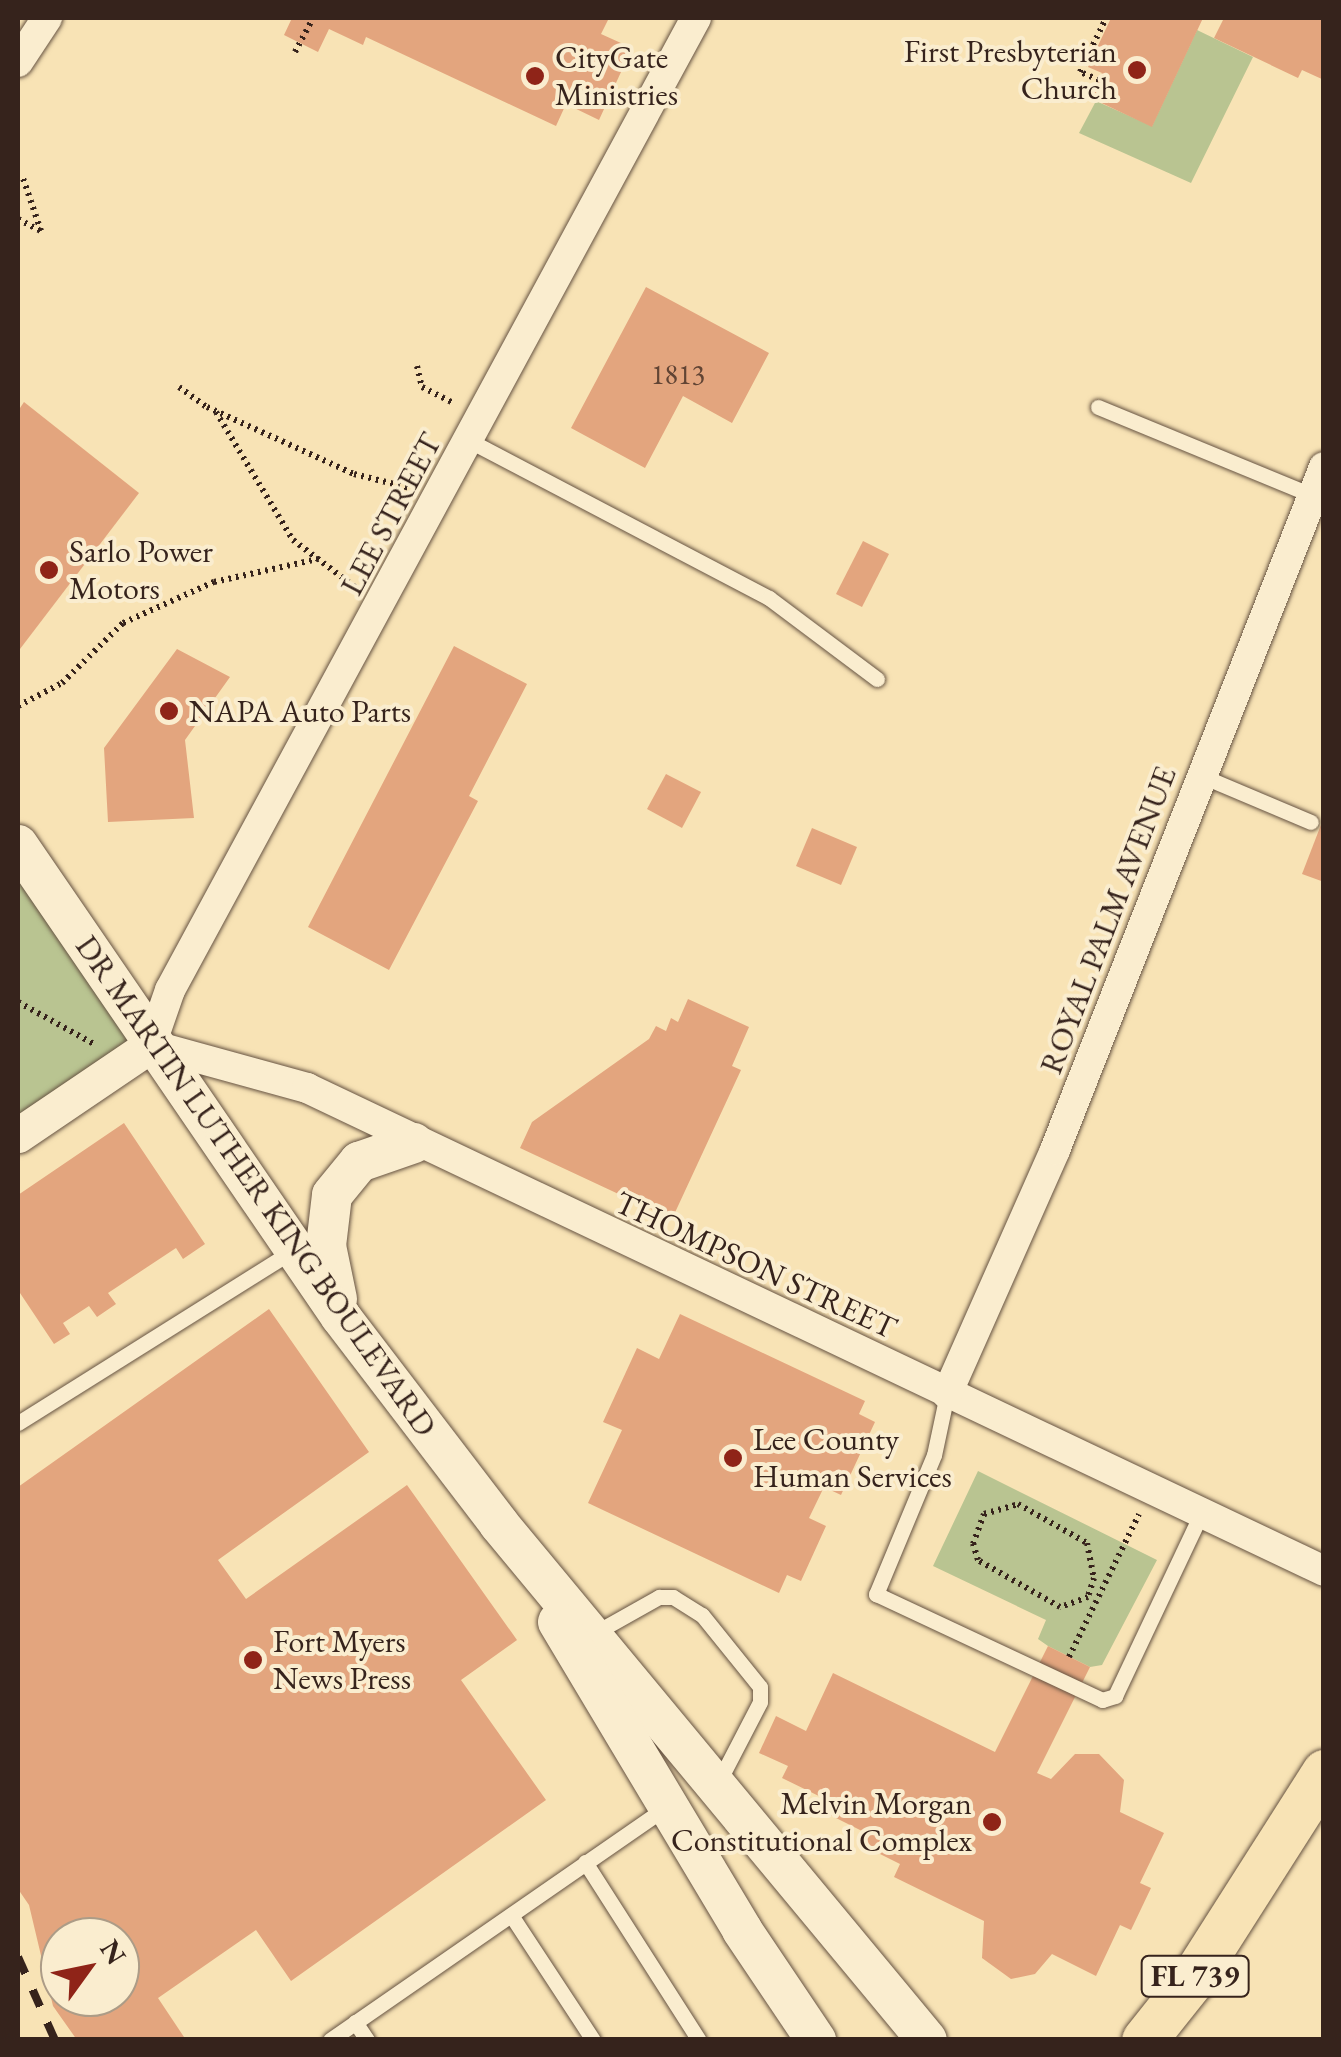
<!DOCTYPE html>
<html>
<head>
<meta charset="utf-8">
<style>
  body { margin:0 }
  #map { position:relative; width:1341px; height:2057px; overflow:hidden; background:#f8e3b5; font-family:"EB Garamond",serif }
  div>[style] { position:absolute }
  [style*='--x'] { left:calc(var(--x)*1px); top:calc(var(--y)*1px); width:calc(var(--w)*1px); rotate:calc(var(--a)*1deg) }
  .green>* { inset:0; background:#b9c491 }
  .building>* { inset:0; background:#e3a57e }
  .path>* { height:6px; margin-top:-3px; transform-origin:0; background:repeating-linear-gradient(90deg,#36231c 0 2.5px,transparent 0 7.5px) }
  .roads { filter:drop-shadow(0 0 2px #665342) drop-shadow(0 0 2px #665342) }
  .service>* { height:15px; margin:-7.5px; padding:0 7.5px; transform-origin:7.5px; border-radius:7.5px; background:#faedcf }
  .minor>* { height:30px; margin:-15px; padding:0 15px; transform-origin:15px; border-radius:15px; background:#faedcf }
  .tertiary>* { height:35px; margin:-17.5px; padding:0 17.5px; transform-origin:17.5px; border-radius:17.5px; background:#faedcf }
  .secondary>* { height:40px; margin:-20px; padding:0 20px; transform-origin:20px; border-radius:20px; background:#faedcf }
  .primary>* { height:45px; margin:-22.5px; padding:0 22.5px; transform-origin:22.5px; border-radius:22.5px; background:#f8e3b5 }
  .rail>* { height:8px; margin-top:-4px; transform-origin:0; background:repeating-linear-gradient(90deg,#36231c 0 18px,transparent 0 36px) }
  .dots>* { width:28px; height:28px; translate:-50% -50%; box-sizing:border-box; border:5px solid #faedcf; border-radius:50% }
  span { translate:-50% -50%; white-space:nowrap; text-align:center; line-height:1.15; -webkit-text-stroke:8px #faedcf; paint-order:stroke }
  .number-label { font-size:28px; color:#614434 }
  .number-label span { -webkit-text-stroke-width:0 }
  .shield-label span { padding:2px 8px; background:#faedcf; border:2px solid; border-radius:8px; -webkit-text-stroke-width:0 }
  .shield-label { font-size:30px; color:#36231c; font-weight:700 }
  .poi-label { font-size:32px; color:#36231c }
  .right { translate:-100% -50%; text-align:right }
  .left { translate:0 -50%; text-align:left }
  .street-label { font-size:32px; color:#36231c }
  .frame { position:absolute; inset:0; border:20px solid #36231c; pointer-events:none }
  .north { position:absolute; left:40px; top:1917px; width:100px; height:100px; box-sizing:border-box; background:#faedcf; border:2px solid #ac9c87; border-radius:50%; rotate:57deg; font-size:28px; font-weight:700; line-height:40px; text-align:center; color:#36231c }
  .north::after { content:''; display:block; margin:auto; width:35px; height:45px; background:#8f2418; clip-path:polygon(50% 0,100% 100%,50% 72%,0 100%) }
</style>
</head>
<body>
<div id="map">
  <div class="green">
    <div style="clip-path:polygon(1197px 30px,1253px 57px,1191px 183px,1079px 133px,1096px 101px,1152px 126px)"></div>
    <div style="clip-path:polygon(18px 846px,152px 1045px,18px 1134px)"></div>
    <div style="clip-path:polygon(978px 1471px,1157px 1560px,1102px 1665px,1090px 1667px,1048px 1646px,1038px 1639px,1046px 1620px,933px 1566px)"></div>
  </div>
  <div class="building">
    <div style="clip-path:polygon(292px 18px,609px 18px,601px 34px,632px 48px,599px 120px,566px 104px,556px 126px,366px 37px,363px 45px,329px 29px,318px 52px,284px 35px)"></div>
    <div style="clip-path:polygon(1111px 18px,1203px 18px,1152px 127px,1091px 98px,1102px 73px,1088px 67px)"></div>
    <div style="clip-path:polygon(1224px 18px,1324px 18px,1324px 80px,1302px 70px,1298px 78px,1214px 38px)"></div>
    <div style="clip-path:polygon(646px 287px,769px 353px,732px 423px,683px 396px,645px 468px,571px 428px)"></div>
    <div style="clip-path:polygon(24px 402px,139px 493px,20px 649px,18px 411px)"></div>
    <div style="clip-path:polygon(863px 541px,889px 554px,862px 607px,836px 594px)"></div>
    <div style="clip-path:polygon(454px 646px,527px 684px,469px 796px,478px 801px,389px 970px,308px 927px)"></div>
    <div style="clip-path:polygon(177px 649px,230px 677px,185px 740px,194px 818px,108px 822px,104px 748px)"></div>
    <div style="clip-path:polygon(666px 774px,701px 792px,682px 828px,647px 809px)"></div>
    <div style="clip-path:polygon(1324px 817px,1324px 882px,1302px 874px)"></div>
    <div style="clip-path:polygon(812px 828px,857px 847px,841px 885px,796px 866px)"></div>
    <div style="clip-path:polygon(688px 999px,749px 1027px,732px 1066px,741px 1070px,672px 1219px,520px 1148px,532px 1122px,649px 1039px,656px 1026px,666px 1031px,671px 1018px,678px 1022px)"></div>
    <div style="clip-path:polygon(124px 1123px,205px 1244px,183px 1259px,176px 1248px,108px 1293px,116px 1304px,97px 1317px,89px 1306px,63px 1323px,70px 1334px,54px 1344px,18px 1290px,18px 1195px)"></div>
    <div style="clip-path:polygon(evenodd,269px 1309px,369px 1452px,218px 1560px,246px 1599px,407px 1485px,517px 1640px,461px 1680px,546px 1800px,291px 1981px,256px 1930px,158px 1998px,186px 2040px,77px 2040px,53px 2006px,29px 1905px,18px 1889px,18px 1487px,269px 1309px,60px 1937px,120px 1937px,120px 1997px,60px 1997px,60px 1937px)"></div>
    <div style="clip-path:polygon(680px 1314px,865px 1401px,859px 1414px,875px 1422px,841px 1495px,824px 1487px,809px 1518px,826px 1526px,801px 1581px,787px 1575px,779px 1593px,588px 1503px,622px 1430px,603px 1422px,637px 1348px,659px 1359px)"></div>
    <div style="clip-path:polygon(1048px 1646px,1090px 1667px,1037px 1773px,1051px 1779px,1075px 1754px,1099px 1754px,1124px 1780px,1120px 1812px,1164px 1833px,1140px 1883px,1151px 1888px,1131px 1930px,1120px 1925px,1096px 1976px,1052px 1954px,1035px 1974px,1011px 1979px,982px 1958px,984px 1921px,894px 1877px,900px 1864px,858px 1843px,864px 1832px,822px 1811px,827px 1800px,782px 1778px,788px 1766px,759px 1753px,776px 1716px,806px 1731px,833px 1673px,995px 1752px)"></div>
  </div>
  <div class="path">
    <div style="--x:295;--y:52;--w:36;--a:-62"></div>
    <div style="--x:1099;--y:80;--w:21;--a:-157"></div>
    <div style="--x:1080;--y:72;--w:60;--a:-64.3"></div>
    <div style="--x:18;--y:219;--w:26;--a:28"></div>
    <div style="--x:41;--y:231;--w:56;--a:-108.8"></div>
    <div style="--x:417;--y:366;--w:22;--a:77"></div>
    <div style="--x:422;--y:387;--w:36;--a:27"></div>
    <div style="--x:179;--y:387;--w:34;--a:36"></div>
    <div style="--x:207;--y:407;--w:162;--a:24.5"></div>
    <div style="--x:354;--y:474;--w:58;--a:14"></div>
    <div style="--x:216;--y:412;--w:149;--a:59"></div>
    <div style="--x:293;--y:540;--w:78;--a:37.2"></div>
    <div style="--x:18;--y:706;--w:50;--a:-27.6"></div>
    <div style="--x:62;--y:683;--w:86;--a:-44.5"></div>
    <div style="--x:123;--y:623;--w:100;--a:-24.3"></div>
    <div style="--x:214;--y:582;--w:107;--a:-12.5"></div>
    <div style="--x:18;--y:1002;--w:87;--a:28.9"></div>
    <div style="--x:1018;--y:1504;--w:79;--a:29.5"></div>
    <div style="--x:1087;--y:1543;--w:36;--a:79"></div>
    <div style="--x:1094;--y:1578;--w:20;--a:108"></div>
    <div style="--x:1088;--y:1597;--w:30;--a:160"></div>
    <div style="--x:1060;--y:1607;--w:95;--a:-150.2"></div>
    <div style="--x:978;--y:1560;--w:17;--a:-107"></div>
    <div style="--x:973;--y:1544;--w:32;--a:-70"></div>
    <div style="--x:984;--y:1514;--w:35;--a:-16"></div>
    <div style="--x:1069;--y:1657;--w:159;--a:-63.9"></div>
  </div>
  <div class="roads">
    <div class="service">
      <div style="--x:1098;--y:407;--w:231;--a:22.4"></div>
      <div style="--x:470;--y:441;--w:338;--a:27.7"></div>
      <div style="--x:769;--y:598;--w:135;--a:36.9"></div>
      <div style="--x:1202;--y:776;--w:118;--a:22.9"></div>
      <div style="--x:947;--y:1394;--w:62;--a:102"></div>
      <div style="--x:934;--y:1455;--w:151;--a:112.6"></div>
      <div style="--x:876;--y:1594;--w:250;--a:25.1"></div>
      <div style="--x:1102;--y:1700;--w:14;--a:-17"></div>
      <div style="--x:1115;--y:1696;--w:199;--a:-64.7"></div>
      <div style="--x:18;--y:1423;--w:326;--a:-32.1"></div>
      <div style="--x:593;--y:1634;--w:76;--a:-29.3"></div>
      <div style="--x:659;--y:1597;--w:14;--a:0"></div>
      <div style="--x:673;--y:1597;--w:34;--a:32"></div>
      <div style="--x:702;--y:1615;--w:92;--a:51.1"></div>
      <div style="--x:760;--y:1687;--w:15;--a:90"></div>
      <div style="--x:760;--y:1702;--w:89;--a:117.4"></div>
      <div style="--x:585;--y:1862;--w:211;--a:57.4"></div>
      <div style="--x:511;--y:1915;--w:149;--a:56.7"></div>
      <div style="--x:355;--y:2022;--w:22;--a:56"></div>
      <div style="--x:330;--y:2040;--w:411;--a:-34.7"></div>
    </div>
    <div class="minor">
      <div style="--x:696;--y:18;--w:1105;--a:118.42"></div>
      <div style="--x:170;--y:990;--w:58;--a:109.1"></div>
      <div style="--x:151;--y:1045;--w:162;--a:15.4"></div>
      <div style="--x:307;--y:1088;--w:1126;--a:25.4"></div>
      <div style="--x:18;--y:62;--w:53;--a:-56.6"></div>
      <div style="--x:947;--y:1394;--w:267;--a:-66.1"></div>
      <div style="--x:1055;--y:1150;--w:734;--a:-68.5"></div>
    </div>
    <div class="tertiary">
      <div style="--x:18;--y:1135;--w:161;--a:-34.1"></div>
    </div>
    <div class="secondary">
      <div style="--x:18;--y:845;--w:572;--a:55.62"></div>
      <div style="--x:341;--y:1317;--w:260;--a:52.6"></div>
      <div style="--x:499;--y:1524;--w:670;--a:50.33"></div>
      <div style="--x:337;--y:1299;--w:54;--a:-101.7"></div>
      <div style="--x:326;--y:1246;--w:51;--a:-83.3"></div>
      <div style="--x:332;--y:1195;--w:43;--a:-50.7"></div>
      <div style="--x:359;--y:1162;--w:58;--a:-19.1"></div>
      <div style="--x:558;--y:1622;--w:359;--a:59.1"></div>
      <div style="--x:742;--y:1930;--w:133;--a:56.1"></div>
    </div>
    <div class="primary">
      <div style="--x:1144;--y:2040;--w:75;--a:-51.5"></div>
      <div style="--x:1191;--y:1981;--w:248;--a:-57.5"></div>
    </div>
  </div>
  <div class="rail">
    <div style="--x:18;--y:1957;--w:91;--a:66"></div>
  </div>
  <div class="dots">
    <div style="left:1137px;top:70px;background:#8f2418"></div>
    <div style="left:535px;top:76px;background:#8f2418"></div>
    <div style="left:49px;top:570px;background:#8f2418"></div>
    <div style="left:169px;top:711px;background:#8f2418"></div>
    <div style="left:733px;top:1458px;background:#8f2418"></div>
    <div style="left:253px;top:1660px;background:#8f2418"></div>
    <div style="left:992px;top:1822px;background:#8f2418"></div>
  </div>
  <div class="number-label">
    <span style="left:678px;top:374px">1813</span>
  </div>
  <div class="shield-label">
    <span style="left:1195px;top:1976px">FL 739</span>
  </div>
  <div class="poi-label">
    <span class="right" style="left:1117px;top:70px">First Presbyterian<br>Church</span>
    <span class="left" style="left:555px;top:76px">CityGate<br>Ministries</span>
    <span class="left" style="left:69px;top:570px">Sarlo Power<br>Motors</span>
    <span class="left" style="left:189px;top:711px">NAPA Auto Parts</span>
    <span class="left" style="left:753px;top:1458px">Lee County<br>Human Services</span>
    <span class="left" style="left:273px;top:1660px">Fort Myers<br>News Press</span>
    <span class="right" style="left:972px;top:1822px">Melvin Morgan<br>Constitutional Complex</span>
  </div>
  <div class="street-label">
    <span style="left:391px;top:514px;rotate:-62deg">LEE STREET</span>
    <span style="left:1108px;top:920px;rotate:-69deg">ROYAL PALM AVENUE</span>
    <span style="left:256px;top:1186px;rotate:55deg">DR MARTIN LUTHER KING BOULEVARD</span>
    <span style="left:756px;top:1265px;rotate:25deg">THOMPSON STREET</span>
  </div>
  <div class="frame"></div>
  <div class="north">N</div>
</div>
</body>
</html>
